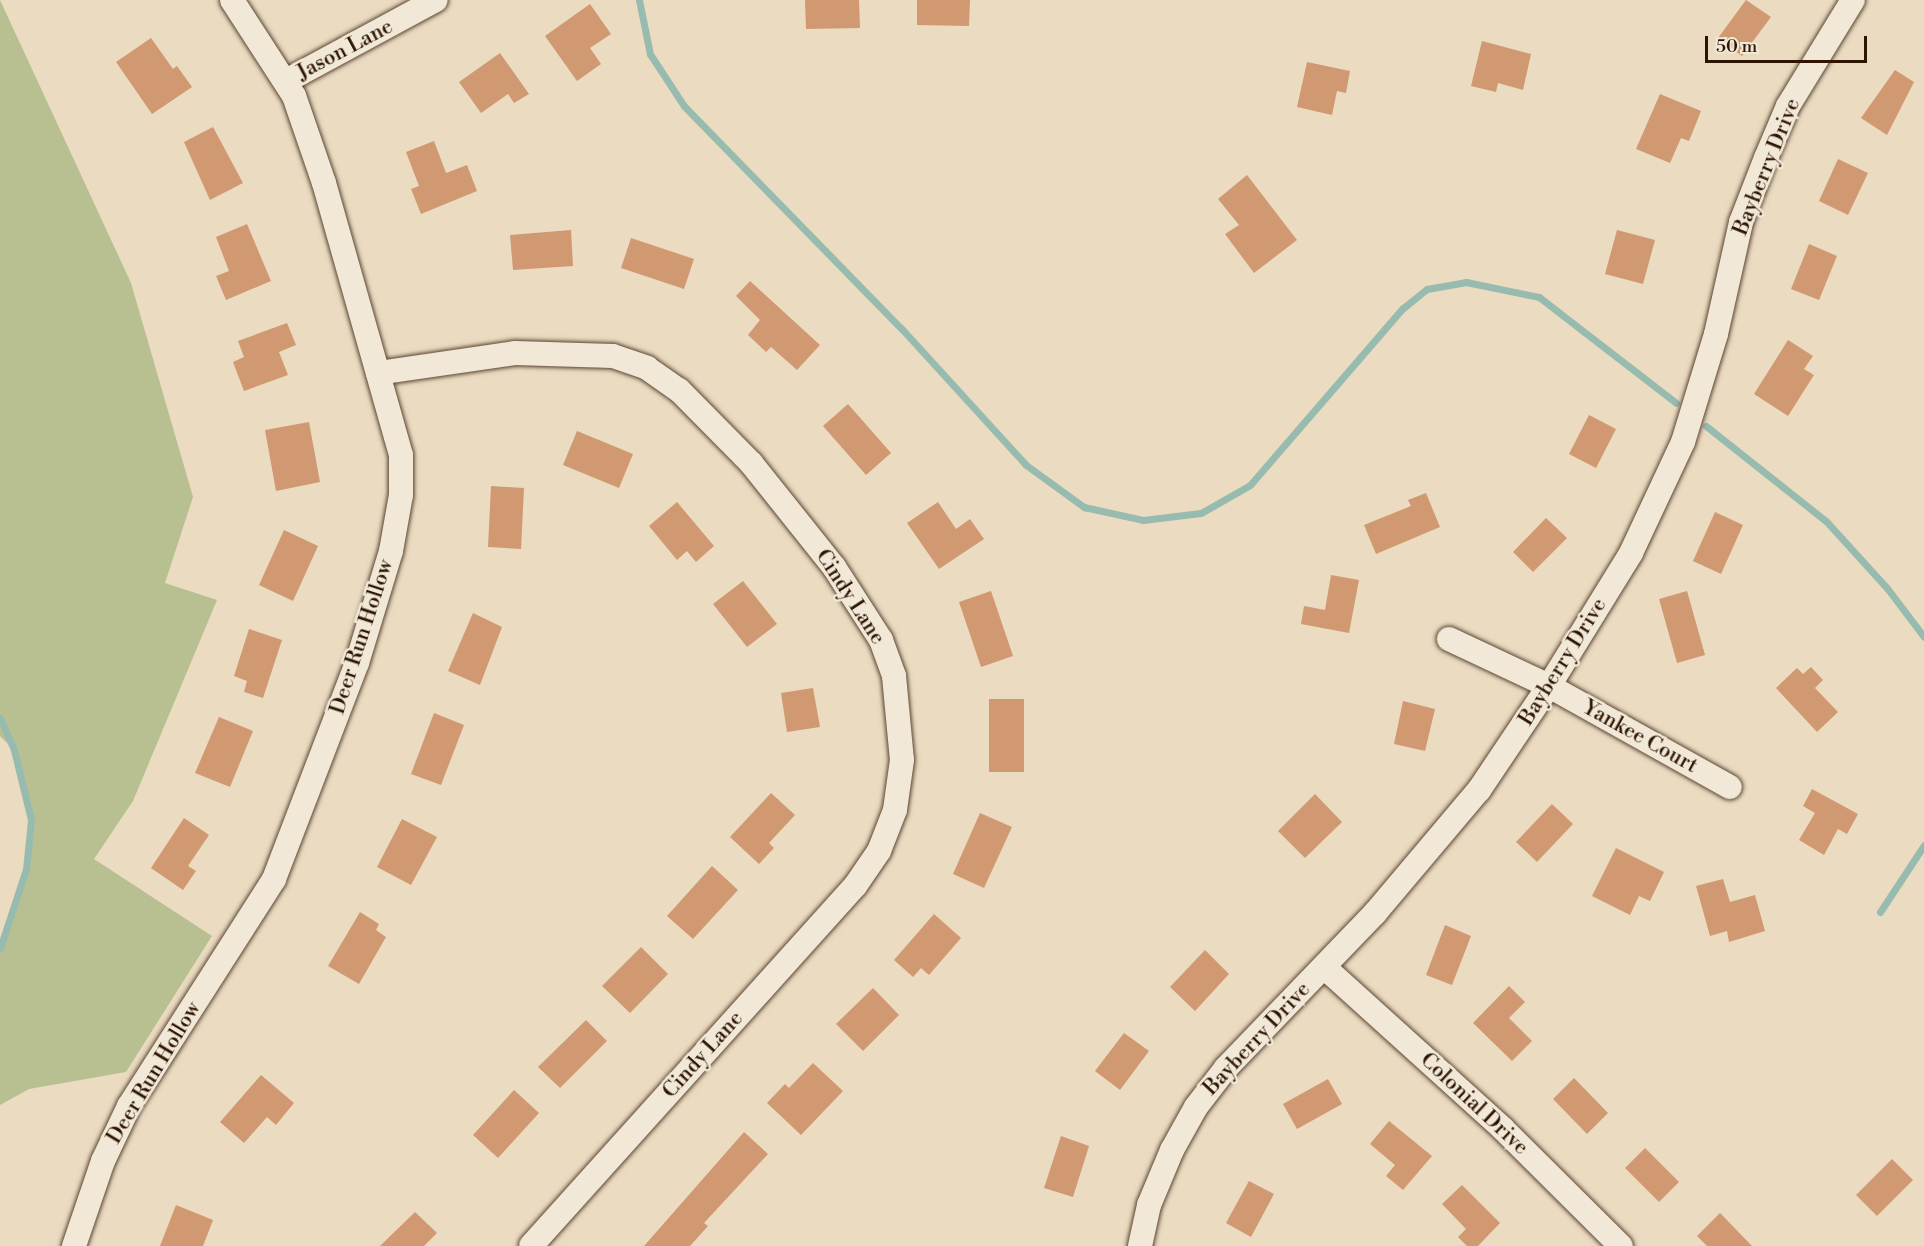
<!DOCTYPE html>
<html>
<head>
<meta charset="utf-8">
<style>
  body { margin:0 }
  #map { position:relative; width:1924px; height:1246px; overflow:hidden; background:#eadbc1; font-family:"Libre Bodoni",serif }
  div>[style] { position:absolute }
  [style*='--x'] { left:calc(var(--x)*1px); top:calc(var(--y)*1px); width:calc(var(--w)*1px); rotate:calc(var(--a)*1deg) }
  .green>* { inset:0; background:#b8c091 }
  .stream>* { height:7px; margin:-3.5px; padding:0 3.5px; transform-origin:3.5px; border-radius:3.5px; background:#98bbb0 }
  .building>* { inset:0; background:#d09972 }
  .roads { filter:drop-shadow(0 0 2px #5c4632) drop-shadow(0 0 2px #5c4632) }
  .minor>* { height:24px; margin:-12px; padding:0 12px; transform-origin:12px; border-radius:12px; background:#f1e8d7 }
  span { translate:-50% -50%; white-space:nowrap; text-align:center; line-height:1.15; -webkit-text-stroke:5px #f1e8d7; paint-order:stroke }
  .street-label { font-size:21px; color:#2d1403 }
  .scale { position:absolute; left:1705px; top:36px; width:162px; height:27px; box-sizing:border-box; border:3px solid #2d1403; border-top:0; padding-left:8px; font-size:18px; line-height:21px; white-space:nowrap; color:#2d1403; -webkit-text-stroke:4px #f1e8d7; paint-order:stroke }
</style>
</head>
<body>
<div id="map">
  <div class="green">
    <div style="clip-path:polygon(0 0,131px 283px,193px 497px,165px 583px,217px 600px,133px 801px,94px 859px,212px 936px,126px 1072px,29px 1089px,0 1105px,0 948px,26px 869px,31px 820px,14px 750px,0 736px)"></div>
  </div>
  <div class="stream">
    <div style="--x:639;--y:0;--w:55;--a:78.5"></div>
    <div style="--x:650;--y:54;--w:62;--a:56.8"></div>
    <div style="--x:684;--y:106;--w:310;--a:45.7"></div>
    <div style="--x:901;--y:328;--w:185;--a:47.6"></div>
    <div style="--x:1026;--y:465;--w:72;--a:35.9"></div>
    <div style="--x:1084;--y:507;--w:60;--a:12.4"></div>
    <div style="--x:1143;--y:520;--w:58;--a:-6.9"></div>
    <div style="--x:1201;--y:513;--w:56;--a:-29.7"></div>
    <div style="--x:1250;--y:485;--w:233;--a:-49.2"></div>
    <div style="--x:1402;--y:309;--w:32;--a:-39"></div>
    <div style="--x:1427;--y:289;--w:40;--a:-10"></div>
    <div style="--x:1466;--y:282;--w:75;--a:11.6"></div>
    <div style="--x:1539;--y:297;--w:173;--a:37.7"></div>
    <div style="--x:1706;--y:426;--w:153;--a:38.4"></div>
    <div style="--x:1826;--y:521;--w:91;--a:47.7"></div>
    <div style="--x:1887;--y:588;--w:61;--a:52.9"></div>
    <div style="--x:0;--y:718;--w:35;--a:66"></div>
    <div style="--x:14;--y:750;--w:72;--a:76.3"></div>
    <div style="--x:31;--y:820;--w:49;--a:95.8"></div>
    <div style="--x:26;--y:869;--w:83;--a:108.2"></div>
    <div style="--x:1880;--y:912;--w:80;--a:-56.7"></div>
  </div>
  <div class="building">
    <div style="clip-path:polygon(805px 0,859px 0,860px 28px,806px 29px)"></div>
    <div style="clip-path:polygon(917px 0,970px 0,969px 26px,917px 25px)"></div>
    <div style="clip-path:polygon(1746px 0,1771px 17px,1742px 56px,1718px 38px)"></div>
    <div style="clip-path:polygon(590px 4px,611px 34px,590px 48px,601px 64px,577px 81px,545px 36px)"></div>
    <div style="clip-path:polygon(151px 38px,173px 69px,177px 66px,192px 87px,152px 114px,116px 62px)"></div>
    <div style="clip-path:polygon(1482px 41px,1531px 54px,1523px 90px,1498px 83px,1496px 92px,1471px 86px)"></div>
    <div style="clip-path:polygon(500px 53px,529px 94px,514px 103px,508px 94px,481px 113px,459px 82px)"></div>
    <div style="clip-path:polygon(1307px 62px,1350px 71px,1346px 93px,1337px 91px,1332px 115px,1297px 107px)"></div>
    <div style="clip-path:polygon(1895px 70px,1914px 82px,1887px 135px,1861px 118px)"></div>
    <div style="clip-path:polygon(1660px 94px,1701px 111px,1689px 141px,1681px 138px,1670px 163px,1636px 149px)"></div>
    <div style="clip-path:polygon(213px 127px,243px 183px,210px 200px,184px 142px)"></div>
    <div style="clip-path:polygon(434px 141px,446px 173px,467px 165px,477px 191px,421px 214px,411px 189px,419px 186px,406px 152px)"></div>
    <div style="clip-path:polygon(1838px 159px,1868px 173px,1848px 215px,1819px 201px)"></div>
    <div style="clip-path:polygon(1247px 175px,1297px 240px,1254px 273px,1225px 234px,1239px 225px,1218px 199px)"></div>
    <div style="clip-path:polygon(247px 224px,271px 281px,226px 300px,216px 276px,229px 271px,216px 237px)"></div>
    <div style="clip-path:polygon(571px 230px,573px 266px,513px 270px,510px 235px)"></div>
    <div style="clip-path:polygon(1617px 230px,1655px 240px,1643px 284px,1605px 274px)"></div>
    <div style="clip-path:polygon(631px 238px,694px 259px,684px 289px,621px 268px)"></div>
    <div style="clip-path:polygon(1809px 244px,1837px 256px,1819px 300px,1791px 289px)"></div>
    <div style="clip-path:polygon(750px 281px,820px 345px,797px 370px,771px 347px,766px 352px,748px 335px,760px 320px,736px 296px)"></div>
    <div style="clip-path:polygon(287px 323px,296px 345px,279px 352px,288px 375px,244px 391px,233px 362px,244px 357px,238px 341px)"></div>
    <div style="clip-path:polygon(1788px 340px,1813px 356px,1804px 369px,1814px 375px,1788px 416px,1754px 394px)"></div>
    <div style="clip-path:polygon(848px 404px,891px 453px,866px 475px,823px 426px)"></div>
    <div style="clip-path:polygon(1589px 415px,1616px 429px,1596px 468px,1569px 454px)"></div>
    <div style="clip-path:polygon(309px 422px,320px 482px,276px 491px,265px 430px)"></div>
    <div style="clip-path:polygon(577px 431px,633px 454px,619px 488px,563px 465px)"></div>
    <div style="clip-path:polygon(491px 486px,524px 488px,521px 549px,488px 547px)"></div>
    <div style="clip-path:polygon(1426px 493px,1440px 527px,1376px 554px,1364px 525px,1411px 506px,1408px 500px)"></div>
    <div style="clip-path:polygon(677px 502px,714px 546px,696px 562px,687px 551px,677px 560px,649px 526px)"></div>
    <div style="clip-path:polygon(938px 502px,956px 529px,970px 519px,984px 539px,939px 569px,907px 523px)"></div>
    <div style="clip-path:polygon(1715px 512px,1743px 525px,1721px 574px,1693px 561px)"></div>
    <div style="clip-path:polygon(1546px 518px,1567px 538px,1533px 572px,1513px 552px)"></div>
    <div style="clip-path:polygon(284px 530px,318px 546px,293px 601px,259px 585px)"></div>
    <div style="clip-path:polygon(1331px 575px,1359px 580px,1349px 633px,1301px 624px,1304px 606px,1325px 610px)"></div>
    <div style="clip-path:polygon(743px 581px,777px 624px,747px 647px,713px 604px)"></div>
    <div style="clip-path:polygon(991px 591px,1013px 656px,981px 667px,959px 602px)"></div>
    <div style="clip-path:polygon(1687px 591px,1705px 655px,1677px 663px,1659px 599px)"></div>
    <div style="clip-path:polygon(473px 613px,502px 627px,480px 685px,448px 671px)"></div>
    <div style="clip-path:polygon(249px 629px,282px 640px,263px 698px,244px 692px,247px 681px,234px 676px)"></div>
    <div style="clip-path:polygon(1811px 667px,1823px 680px,1815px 688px,1838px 712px,1817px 732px,1776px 688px,1797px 668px,1803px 674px)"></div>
    <div style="clip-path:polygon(813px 688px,820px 727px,787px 732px,781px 693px)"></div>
    <div style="clip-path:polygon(989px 699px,1024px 699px,1024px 772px,989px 772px)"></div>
    <div style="clip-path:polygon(1403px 701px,1435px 709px,1425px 751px,1394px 744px)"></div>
    <div style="clip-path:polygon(434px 713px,464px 725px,441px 785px,411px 774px)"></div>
    <div style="clip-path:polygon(219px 717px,253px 731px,230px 787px,195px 773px)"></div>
    <div style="clip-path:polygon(1812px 789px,1858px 814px,1847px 834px,1838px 829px,1824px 855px,1799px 840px,1815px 813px,1803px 806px)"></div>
    <div style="clip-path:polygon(771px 793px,795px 815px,769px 843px,774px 848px,759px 864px,730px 837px)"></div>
    <div style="clip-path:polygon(1315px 794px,1342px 822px,1305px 858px,1278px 831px)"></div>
    <div style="clip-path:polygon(1552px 804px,1573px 824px,1537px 862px,1516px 842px)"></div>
    <div style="clip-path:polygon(980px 813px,1012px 827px,984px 888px,953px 874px)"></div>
    <div style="clip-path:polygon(184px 818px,209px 835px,188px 866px,196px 871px,183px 890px,151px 868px)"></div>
    <div style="clip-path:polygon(402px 819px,437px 837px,411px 885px,377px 867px)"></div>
    <div style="clip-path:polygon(1616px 848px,1664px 872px,1650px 901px,1639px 896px,1630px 915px,1592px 896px)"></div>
    <div style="clip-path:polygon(712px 866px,738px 890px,693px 939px,667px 916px)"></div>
    <div style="clip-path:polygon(1723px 879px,1730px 902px,1755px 895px,1765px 931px,1729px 942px,1727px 931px,1710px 936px,1696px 886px)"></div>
    <div style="clip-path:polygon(360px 912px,379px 924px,376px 930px,386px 937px,359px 984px,328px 966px)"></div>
    <div style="clip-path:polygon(934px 914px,961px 938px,929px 975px,921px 968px,913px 977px,894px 960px)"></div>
    <div style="clip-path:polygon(1445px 925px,1471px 936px,1452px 985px,1426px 975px)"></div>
    <div style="clip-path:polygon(641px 947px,668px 974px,630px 1013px,602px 986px)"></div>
    <div style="clip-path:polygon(1205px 950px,1229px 974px,1195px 1011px,1170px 987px)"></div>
    <div style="clip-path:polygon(1509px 986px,1525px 1002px,1509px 1018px,1532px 1041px,1512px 1061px,1473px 1023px)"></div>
    <div style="clip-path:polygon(873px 988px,899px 1015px,863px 1051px,836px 1024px)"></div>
    <div style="clip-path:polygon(586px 1020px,607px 1041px,560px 1088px,538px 1067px)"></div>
    <div style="clip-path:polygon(1124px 1033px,1149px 1051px,1120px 1090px,1095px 1071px)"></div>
    <div style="clip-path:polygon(813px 1063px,843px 1091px,801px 1135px,767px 1103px,785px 1084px,789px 1088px)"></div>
    <div style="clip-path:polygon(261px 1075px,294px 1103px,276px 1125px,267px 1117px,244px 1143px,220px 1122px)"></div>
    <div style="clip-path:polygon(1574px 1078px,1608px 1113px,1587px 1134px,1553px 1099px)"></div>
    <div style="clip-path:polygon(1328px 1079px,1342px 1104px,1297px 1129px,1283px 1104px)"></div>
    <div style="clip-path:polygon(514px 1090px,539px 1113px,498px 1158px,473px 1135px)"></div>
    <div style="clip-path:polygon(1389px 1121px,1432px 1156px,1403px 1190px,1386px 1176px,1395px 1165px,1370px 1144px)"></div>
    <div style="clip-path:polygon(744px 1132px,768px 1154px,704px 1223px,708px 1226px,690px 1246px,644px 1246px)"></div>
    <div style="clip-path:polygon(1061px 1136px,1089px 1146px,1073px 1197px,1044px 1188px)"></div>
    <div style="clip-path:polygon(1645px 1148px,1679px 1182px,1659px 1202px,1625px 1168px)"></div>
    <div style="clip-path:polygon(1892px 1159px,1913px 1180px,1877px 1216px,1856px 1195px)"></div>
    <div style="clip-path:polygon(1249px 1181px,1274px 1194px,1251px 1237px,1226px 1223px)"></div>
    <div style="clip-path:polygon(1462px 1185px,1500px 1223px,1478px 1246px,1467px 1246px,1458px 1237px,1466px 1229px,1442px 1204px)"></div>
    <div style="clip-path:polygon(176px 1205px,213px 1220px,203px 1246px,160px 1246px)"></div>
    <div style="clip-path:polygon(415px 1212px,437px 1233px,424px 1246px,380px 1246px)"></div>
    <div style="clip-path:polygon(1720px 1213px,1752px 1246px,1707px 1246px,1697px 1236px)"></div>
  </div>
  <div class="roads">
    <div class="minor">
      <div style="--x:286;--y:81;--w:170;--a:-28.4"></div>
      <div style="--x:378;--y:373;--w:138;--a:-8.3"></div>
      <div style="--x:515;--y:353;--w:98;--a:1.8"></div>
      <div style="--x:613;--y:356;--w:36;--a:19"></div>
      <div style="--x:647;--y:368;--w:39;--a:35"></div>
      <div style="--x:679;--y:390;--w:103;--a:45.4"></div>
      <div style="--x:751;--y:463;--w:133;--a:51.4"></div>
      <div style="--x:834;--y:567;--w:87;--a:57.2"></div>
      <div style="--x:881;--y:640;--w:38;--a:70"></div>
      <div style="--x:894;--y:676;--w:84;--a:84.6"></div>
      <div style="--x:902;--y:760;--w:50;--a:98"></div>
      <div style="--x:895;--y:810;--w:44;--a:111.3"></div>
      <div style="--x:879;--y:851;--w:42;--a:124.4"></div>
      <div style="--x:855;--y:886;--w:484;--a:132"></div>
      <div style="--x:1449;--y:639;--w:110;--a:25.2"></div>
      <div style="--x:1549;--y:686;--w:207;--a:29.2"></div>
      <div style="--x:1324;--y:967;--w:241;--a:42.1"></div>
      <div style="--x:1503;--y:1129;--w:166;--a:44.8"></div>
      <div style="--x:74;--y:1246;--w:90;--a:-71.2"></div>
      <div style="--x:103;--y:1161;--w:61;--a:-64.7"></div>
      <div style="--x:129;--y:1106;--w:269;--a:-57.4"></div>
      <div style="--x:274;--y:879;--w:231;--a:-69"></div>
      <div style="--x:357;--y:663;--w:117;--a:-73.1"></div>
      <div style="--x:391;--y:551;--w:57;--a:-79.9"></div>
      <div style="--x:401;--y:495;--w:40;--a:-90"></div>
      <div style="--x:401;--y:455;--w:283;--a:-105.8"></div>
      <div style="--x:324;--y:183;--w:92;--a:-109"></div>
      <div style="--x:294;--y:96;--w:114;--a:-122.9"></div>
      <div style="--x:1140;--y:1246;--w:42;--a:-77.6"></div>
      <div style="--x:1149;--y:1205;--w:60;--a:-67.3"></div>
      <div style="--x:1172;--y:1150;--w:49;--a:-60.8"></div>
      <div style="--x:1196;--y:1107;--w:49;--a:-52.4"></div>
      <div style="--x:1226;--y:1068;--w:215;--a:-46.1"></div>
      <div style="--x:1375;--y:913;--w:161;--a:-49.8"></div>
      <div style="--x:1479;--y:790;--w:125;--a:-56.1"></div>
      <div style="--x:1549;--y:686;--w:156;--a:-58.3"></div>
      <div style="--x:1631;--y:553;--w:123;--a:-64.9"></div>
      <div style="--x:1683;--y:442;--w:113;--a:-73"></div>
      <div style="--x:1716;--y:334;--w:115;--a:-77.4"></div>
      <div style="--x:1741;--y:222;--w:69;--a:-68.7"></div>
      <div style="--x:1766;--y:158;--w:56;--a:-67.1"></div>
      <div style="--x:1788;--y:106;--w:124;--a:-58.5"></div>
    </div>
  </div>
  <div class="street-label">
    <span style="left:345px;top:50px;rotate:-28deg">Jason Lane</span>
    <span style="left:1767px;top:167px;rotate:-68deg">Bayberry Drive</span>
    <span style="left:850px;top:597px;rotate:57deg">Cindy Lane</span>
    <span style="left:362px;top:637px;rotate:-72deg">Deer Run Hollow</span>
    <span style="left:1563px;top:662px;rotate:-58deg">Bayberry Drive</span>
    <span style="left:1640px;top:737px;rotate:29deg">Yankee Court</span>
    <span style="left:1257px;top:1039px;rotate:-47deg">Bayberry Drive</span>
    <span style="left:703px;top:1055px;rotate:-48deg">Cindy Lane</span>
    <span style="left:154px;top:1073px;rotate:-59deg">Deer Run Hollow</span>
    <span style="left:1474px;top:1104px;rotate:43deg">Colonial Drive</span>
  </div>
  <div class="scale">50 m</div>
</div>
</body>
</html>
